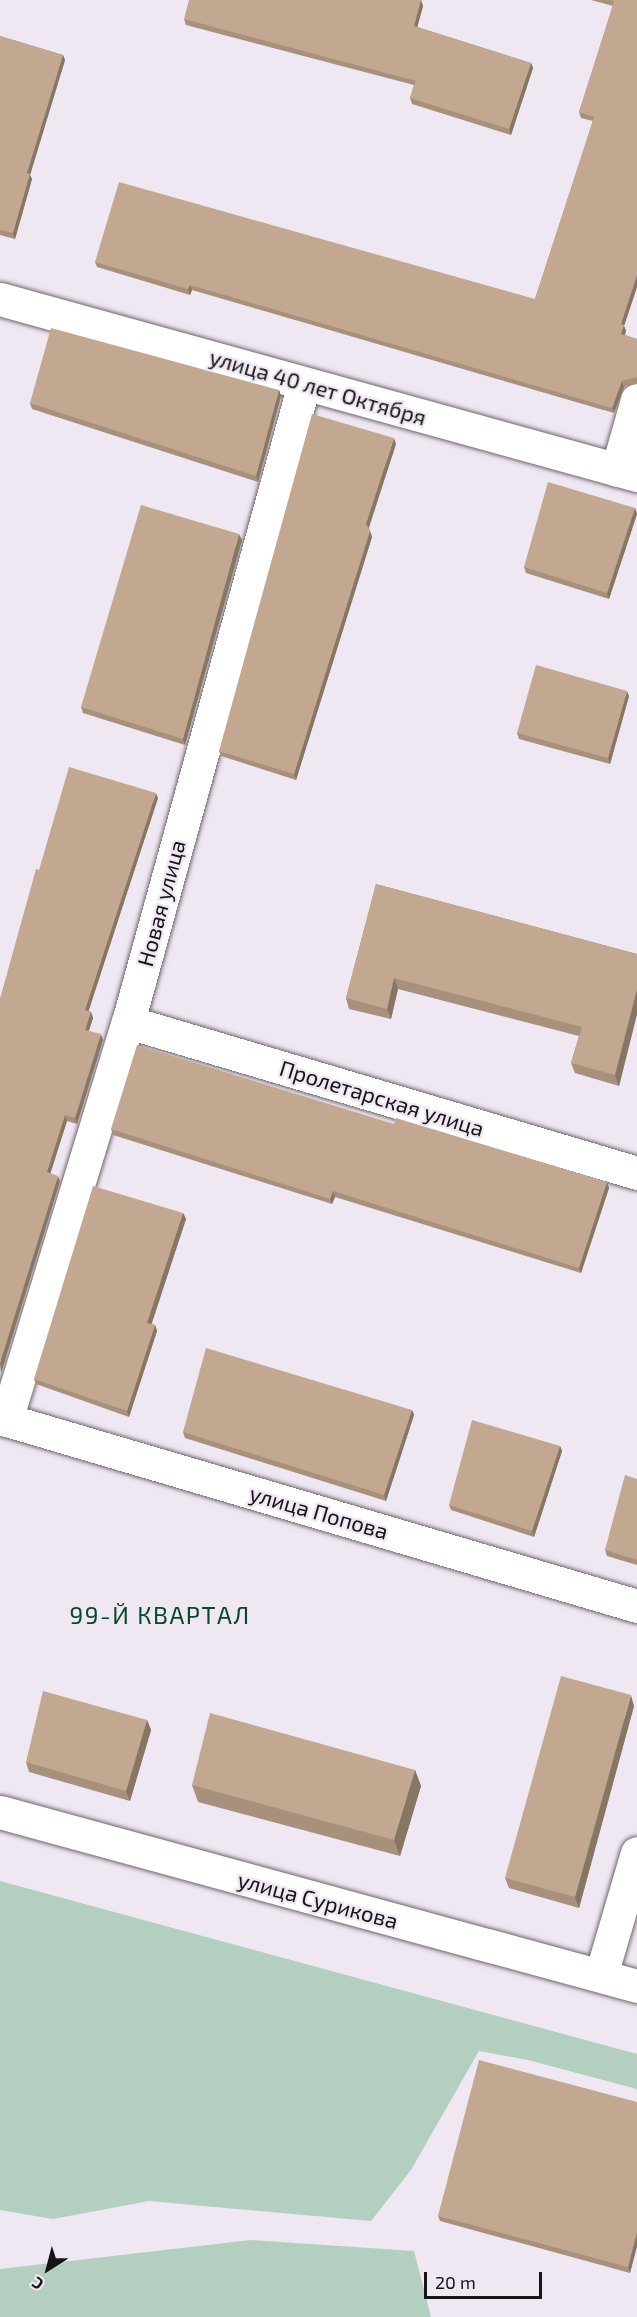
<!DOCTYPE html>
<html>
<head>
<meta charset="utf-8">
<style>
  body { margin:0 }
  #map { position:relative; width:637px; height:2317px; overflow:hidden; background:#efe7f1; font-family:"Exo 2",sans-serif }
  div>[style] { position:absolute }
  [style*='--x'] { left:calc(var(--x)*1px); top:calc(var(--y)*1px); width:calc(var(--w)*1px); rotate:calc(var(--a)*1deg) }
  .green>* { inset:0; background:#b3cfc0 }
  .roads { filter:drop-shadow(0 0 2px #6e666f) drop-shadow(0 0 2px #6e666f) }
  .minor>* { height:33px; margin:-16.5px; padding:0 16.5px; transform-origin:16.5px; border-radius:16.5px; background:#fff }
  .wall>* { inset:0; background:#a7907c }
  .shaded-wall>* { inset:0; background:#887665 }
  .building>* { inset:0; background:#c2a890 }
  span { translate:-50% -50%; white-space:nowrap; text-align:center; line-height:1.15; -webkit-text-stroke:4.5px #efe7f1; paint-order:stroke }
  .street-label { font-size:22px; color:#161417 }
  .neighbourhood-label { font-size:24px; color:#01482d; letter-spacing:1.5px }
  .north { position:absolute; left:18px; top:2239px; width:60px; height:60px; -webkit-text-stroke:4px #efe7f1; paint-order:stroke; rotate:216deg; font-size:16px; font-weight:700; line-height:24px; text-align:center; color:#161417 }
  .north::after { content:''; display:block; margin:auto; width:21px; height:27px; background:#161417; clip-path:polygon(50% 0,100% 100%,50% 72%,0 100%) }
  .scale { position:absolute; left:424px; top:2272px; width:118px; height:27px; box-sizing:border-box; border:3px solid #161417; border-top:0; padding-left:8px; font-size:18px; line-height:21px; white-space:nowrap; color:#161417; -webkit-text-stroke:4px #efe7f1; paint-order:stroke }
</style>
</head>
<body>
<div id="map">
  <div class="green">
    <div style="clip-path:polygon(0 1881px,637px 2054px,637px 2089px,528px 2060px,479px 2051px,411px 2170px,371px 2221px,149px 2201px,53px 2219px,0 2210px)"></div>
    <div style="clip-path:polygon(251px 2240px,414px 2251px,431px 2317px,0 2317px,0 2269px)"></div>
  </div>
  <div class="roads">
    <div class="minor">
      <div style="--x:0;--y:299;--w:661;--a:15.45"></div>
      <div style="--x:617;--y:470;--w:73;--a:-74.1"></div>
      <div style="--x:128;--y:1022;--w:531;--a:16.52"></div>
      <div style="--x:0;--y:1418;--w:664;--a:16.44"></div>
      <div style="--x:6;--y:1420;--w:416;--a:-73"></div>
      <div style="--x:128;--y:1022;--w:662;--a:-74.58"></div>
      <div style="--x:0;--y:1812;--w:660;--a:15.28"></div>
      <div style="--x:601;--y:1975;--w:127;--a:-73.6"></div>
    </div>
  </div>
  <div class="wall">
    <div style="clip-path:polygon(421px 0,423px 6px,417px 27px,531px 63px,533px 68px,511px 135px,412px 104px,410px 98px,414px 85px,186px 25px,184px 19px)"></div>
    <div style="clip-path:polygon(591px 0,637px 0,637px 287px,624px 326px,626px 331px,625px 335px,637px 339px,637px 384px,624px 387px,614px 413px,192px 290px,190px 295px,97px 267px,95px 262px,535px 299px,593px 121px,581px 118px,579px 112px,613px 6px)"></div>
    <div style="clip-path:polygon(0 36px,63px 55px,65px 60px,30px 175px,32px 179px,15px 239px,0 235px)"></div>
    <div style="clip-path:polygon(279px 390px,281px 396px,258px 482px,32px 409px,30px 403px)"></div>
    <div style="clip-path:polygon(396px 444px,369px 528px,372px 537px,296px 780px,221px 756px,219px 751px)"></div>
    <div style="clip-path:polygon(635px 508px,637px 514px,609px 599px,526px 573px,524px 567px)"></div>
    <div style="clip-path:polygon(242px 540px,185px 745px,83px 713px,81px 707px)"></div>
    <div style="clip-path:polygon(629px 696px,610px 764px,519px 739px,517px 733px)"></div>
    <div style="clip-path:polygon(158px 798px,88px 1011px,91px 1012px,93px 1018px,89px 1031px,103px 1040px,77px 1124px,67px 1121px,50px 1173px,60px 1181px,1px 1373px,0 999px,39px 870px)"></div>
    <div style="clip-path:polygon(376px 884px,637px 954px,637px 1014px,619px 1086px,575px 1073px,571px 1063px,579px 1036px,398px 989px,391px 1019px,349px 1009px,346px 998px)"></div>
    <div style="clip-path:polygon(394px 1124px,607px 1182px,609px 1188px,581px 1273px,335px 1197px,332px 1204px,113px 1135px,111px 1129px)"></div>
    <div style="clip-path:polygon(183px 1213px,186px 1219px,151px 1324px,155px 1325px,157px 1331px,129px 1417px,36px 1384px,34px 1379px)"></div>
    <div style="clip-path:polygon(412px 1410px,414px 1415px,386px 1501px,185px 1438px,183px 1432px)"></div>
    <div style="clip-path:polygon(560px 1446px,562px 1451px,534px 1537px,451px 1510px,449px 1505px)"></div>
    <div style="clip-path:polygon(637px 1479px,637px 1565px,607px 1556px,605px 1550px)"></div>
    <div style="clip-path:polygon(634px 1706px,579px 1908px,509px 1888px,505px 1878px)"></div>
    <div style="clip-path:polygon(147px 1720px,151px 1730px,130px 1801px,29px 1772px,26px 1762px)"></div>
    <div style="clip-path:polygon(415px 1770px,421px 1786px,400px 1856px,198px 1802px,192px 1785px)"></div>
    <div style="clip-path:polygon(637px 2102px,637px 2246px,630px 2273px,440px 2221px,438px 2216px)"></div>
  </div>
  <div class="shaded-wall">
    <div style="clip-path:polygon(421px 0,423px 6px,416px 32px,414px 26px)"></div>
    <div style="clip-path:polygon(63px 55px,65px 60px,30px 175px,32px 179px,15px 239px,13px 233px,27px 173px)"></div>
    <div style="clip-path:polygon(531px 63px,533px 68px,511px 135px,509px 129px)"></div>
    <div style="clip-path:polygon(637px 275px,637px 287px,624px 326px,626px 331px,623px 340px,621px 334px,621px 324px)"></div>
    <div style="clip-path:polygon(190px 285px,192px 290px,190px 295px,188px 289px)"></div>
    <div style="clip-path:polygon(622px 381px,624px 387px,614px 413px,612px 408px)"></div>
    <div style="clip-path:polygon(279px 390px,281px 396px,258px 482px,256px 476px)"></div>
    <div style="clip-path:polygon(394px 438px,396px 444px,368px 529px,366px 524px)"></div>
    <div style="clip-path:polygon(635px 508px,637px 514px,609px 599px,607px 593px)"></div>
    <div style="clip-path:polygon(370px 531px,372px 537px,296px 780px,294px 774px)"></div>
    <div style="clip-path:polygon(239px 534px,242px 540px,185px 745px,183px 739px)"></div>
    <div style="clip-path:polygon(627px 691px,629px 696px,610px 764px,608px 758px)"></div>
    <div style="clip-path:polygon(156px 793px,158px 798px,87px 1016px,85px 1010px)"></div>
    <div style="clip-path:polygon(394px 978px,398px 989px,391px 1019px,387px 1009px)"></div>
    <div style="clip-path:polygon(637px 989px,637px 1014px,619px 1086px,615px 1075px)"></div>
    <div style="clip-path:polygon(91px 1012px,93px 1018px,87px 1035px,85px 1030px)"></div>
    <div style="clip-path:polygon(101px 1034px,103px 1040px,77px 1124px,75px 1118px)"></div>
    <div style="clip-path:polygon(65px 1115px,67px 1121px,49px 1178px,47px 1172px)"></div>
    <div style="clip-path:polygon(58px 1176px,60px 1181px,1px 1373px,0 1363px)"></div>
    <div style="clip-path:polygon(607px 1182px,609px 1188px,581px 1273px,579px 1268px)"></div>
    <div style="clip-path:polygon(333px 1191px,335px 1197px,332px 1204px,330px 1199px)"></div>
    <div style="clip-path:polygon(183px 1213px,186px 1219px,150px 1329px,147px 1323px)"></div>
    <div style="clip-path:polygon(155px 1325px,157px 1331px,129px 1417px,127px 1411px)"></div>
    <div style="clip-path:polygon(412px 1410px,414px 1415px,386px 1501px,384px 1495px)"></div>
    <div style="clip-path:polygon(560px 1446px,562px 1451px,534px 1537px,532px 1531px)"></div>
    <div style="clip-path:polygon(631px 1695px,634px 1706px,579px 1908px,575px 1897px)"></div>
    <div style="clip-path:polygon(147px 1720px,151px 1730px,130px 1801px,126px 1791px)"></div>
    <div style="clip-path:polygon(415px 1770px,421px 1786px,400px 1856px,394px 1840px)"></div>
    <div style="clip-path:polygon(637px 2232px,637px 2246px,630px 2273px,628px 2267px)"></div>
  </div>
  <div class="building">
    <div style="clip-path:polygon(189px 0,421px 0,414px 26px,531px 63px,509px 129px,410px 98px,416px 81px,184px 19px)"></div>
    <div style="clip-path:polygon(610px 0,637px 0,637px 275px,621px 324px,624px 325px,621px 334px,637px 339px,637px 377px,622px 381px,612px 408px,190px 285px,188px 289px,95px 262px,119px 182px,535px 299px,594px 117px,579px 112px,614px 1px)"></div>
    <div style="clip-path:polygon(0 36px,63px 55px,27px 173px,30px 174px,13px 233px,0 230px)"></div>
    <div style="clip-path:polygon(51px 328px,279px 390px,256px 476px,30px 403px)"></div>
    <div style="clip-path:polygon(312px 414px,394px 438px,366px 524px,370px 531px,294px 774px,219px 751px)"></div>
    <div style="clip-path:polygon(548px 482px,635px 508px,607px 593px,524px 567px)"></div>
    <div style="clip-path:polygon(141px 505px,239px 534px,183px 739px,81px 707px)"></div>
    <div style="clip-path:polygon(536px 665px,627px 691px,608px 758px,517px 733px)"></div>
    <div style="clip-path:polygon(69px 767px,156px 793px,85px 1010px,91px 1012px,85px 1030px,101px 1034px,75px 1118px,65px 1115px,47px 1172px,58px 1176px,0 1363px,0 999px,36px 869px,39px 870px)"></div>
    <div style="clip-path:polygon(376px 884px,637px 954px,637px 989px,615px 1075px,571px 1063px,582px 1027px,394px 978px,387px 1009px,346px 998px)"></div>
    <div style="clip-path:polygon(137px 1045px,394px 1124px,396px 1118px,607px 1182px,579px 1268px,333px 1191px,330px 1199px,111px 1129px)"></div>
    <div style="clip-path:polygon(93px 1186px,183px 1213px,147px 1323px,155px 1325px,127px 1411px,34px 1379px)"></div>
    <div style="clip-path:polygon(206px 1348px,412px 1410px,384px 1495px,183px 1432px)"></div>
    <div style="clip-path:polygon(472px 1420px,560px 1446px,532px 1531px,449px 1505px)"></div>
    <div style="clip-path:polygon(625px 1475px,637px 1479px,637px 1560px,605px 1550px)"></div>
    <div style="clip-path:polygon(561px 1676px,631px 1695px,575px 1897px,505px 1878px)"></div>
    <div style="clip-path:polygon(43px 1691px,147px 1720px,126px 1791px,26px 1762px)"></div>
    <div style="clip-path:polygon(210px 1713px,415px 1770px,394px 1840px,192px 1785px)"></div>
    <div style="clip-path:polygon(479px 2060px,637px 2102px,637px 2232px,628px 2267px,438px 2216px)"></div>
  </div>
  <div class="street-label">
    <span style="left:318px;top:387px;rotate:16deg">улица 40 лет Октября</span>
    <span style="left:161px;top:903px;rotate:-75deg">Новая улица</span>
    <span style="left:382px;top:1098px;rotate:17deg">Пролетарская улица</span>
    <span style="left:319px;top:1512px;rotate:16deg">улица Попова</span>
    <span style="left:318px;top:1900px;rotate:15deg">улица Сурикова</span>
  </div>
  <div class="neighbourhood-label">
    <span style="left:160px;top:1615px">99-Й КВАРТАЛ</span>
  </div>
  <div class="north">С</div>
  <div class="scale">20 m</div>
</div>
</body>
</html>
